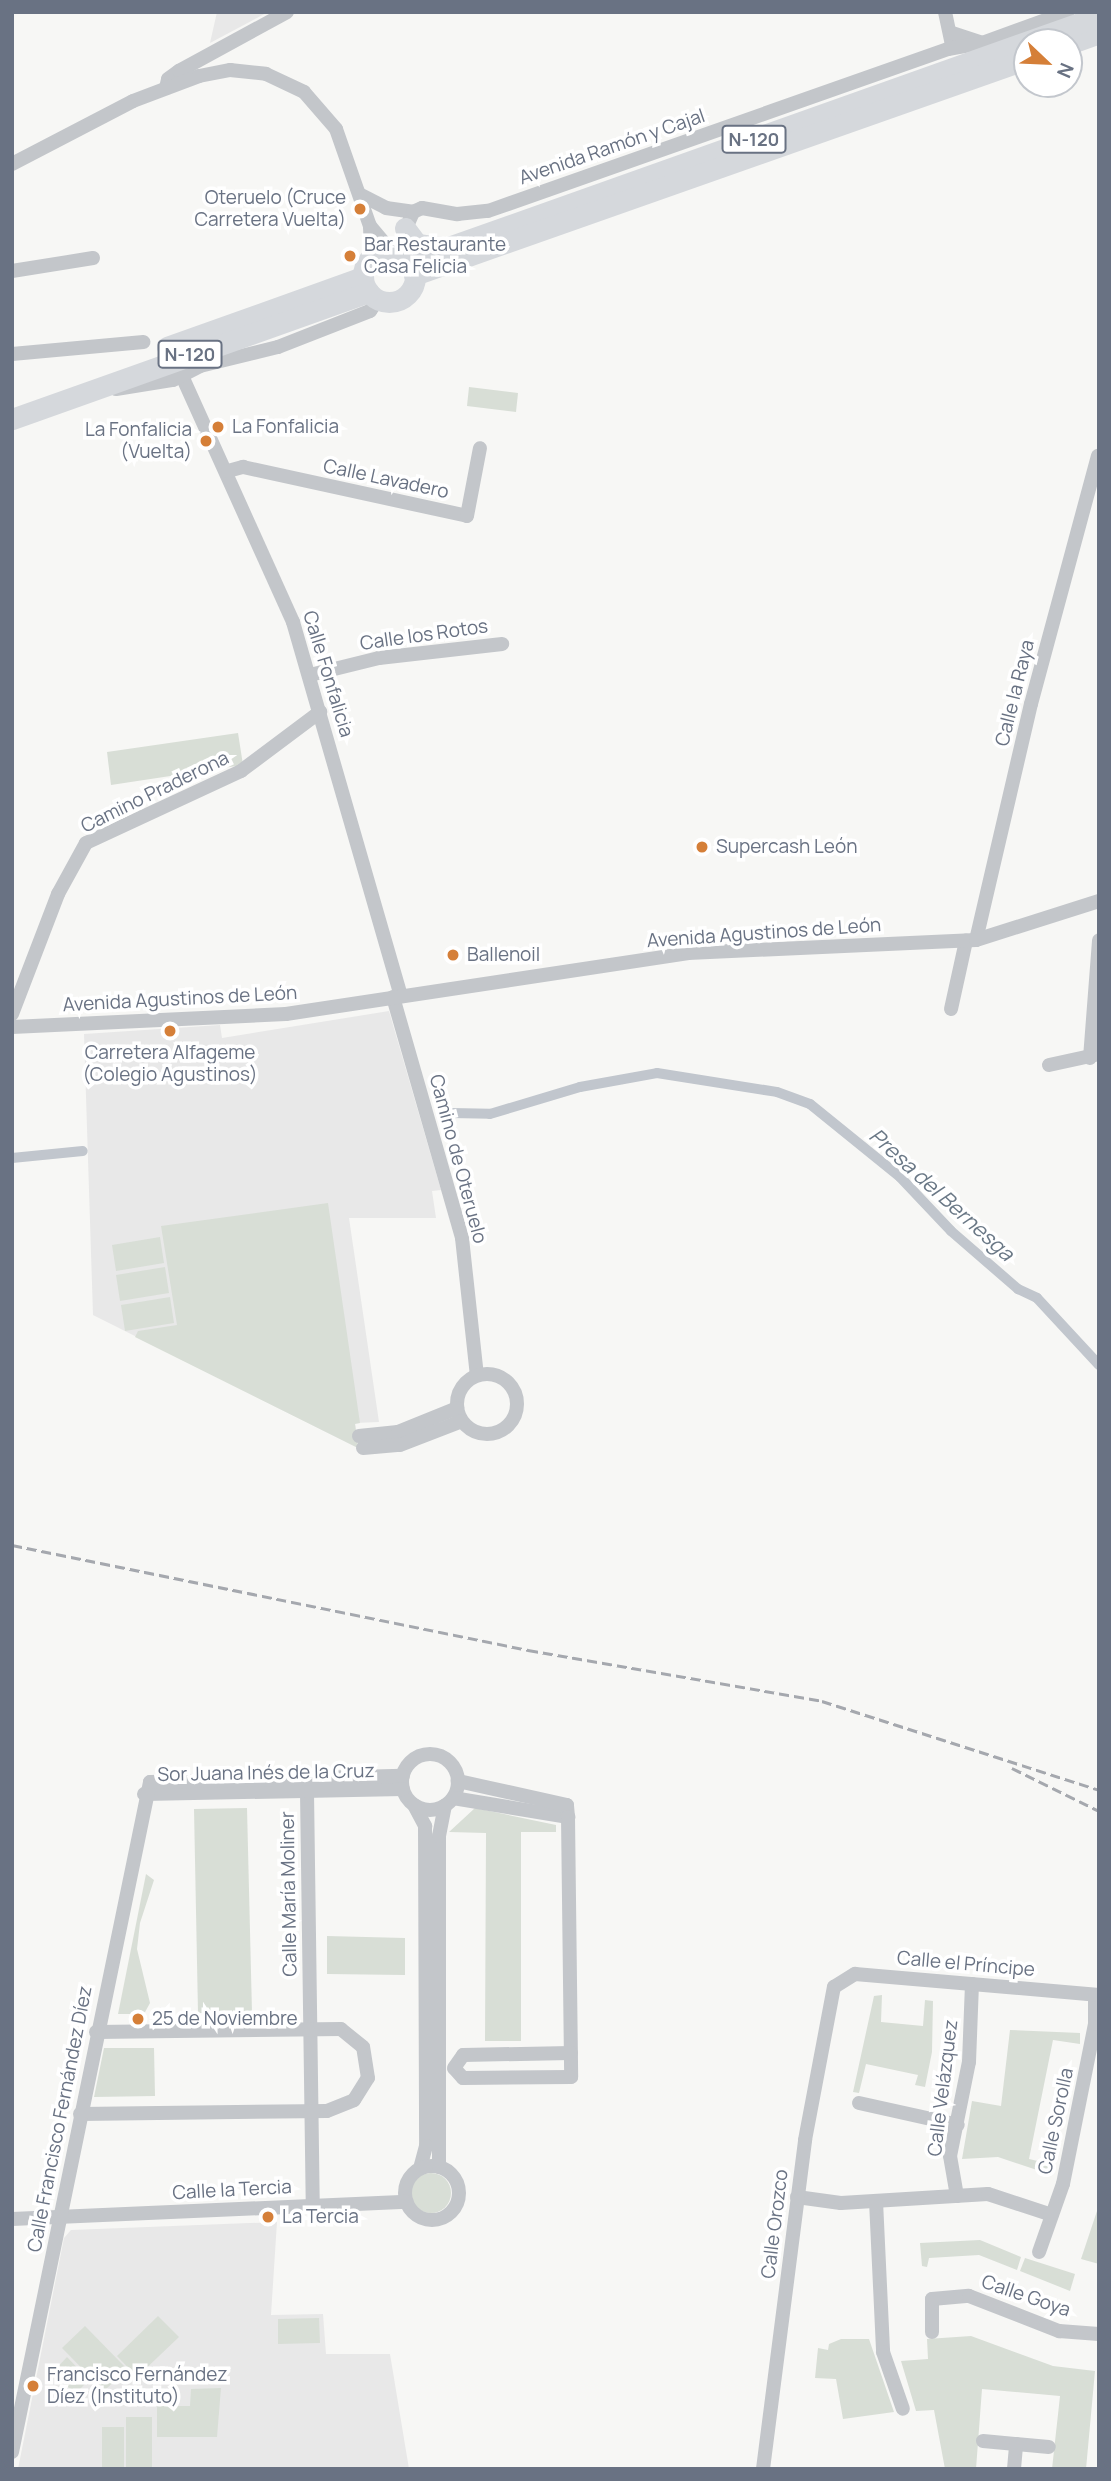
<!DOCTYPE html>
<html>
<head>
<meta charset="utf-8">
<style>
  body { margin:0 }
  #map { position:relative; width:1111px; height:2481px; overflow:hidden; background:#f7f7f5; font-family:Manrope,sans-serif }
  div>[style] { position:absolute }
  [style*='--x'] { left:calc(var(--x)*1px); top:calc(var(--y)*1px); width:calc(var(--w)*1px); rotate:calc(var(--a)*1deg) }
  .built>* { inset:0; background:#e8e8e8 }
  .green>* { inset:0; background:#d8ded6 }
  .round { border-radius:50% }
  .canal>* { height:10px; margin:-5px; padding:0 5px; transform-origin:5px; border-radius:5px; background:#c1c6cd }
  .minor>* { height:14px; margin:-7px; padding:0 7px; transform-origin:7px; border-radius:7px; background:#c3c6ca }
  .minor>.ring { margin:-7px; padding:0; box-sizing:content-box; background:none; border:14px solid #c3c6ca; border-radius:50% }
  .highway>* { height:21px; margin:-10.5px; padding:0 10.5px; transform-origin:10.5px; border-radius:10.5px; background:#d5d8dc }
  .highway>.ring { margin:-10.5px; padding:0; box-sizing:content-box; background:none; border:21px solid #d5d8dc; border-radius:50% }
  .rail>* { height:2.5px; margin-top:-1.25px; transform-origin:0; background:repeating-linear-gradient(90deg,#a5a8ae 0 10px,transparent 0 15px) }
  .dots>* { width:19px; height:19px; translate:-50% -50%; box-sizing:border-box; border:4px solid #fff; border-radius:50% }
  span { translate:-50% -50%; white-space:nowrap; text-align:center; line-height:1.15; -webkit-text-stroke:7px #fff; paint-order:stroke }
  .shield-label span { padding:2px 5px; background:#fff; border:2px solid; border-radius:5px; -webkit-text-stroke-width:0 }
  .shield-label { font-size:18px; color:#697283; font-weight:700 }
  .street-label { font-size:19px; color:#697283 }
  .poi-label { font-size:19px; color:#697283 }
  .right { translate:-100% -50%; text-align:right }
  .left { translate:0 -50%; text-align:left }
  .water-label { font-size:21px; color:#6a7886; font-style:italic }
  .frame { position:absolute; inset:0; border:14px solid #697283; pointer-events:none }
  .north { position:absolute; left:1013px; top:28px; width:70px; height:70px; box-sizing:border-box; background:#fff; border:2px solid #c3c7cd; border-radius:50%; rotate:113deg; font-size:19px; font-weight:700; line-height:28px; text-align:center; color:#697283 }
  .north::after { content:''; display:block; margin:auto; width:24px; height:32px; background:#d57f38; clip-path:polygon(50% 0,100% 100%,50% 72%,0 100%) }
</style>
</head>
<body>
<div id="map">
  <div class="built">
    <div style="clip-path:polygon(217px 12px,268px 12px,210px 43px)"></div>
    <div style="clip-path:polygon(389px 1011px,441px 1190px,432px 1191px,436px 1218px,349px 1218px,379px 1422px,355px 1423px,358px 1448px,93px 1315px,84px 1034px,220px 1025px,222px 1038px)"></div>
    <div style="clip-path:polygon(277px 2222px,271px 2315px,323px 2314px,326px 2354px,390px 2354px,409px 2469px,18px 2469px,64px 2238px,71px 2230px)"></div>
  </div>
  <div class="green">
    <div style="clip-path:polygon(469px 387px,518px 393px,516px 412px,467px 406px)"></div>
    <div style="clip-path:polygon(238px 733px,243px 765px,111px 785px,107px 752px)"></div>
    <div style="clip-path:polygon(328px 1203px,360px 1423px,355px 1424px,358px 1448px,135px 1337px,138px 1331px,177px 1325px,161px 1226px)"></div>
    <div style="clip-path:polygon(160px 1237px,164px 1263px,116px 1271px,112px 1245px)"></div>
    <div style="clip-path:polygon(165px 1267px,169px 1293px,120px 1301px,116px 1275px)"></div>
    <div style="clip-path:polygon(170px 1297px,174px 1323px,125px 1331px,121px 1305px)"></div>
    <div style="clip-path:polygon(247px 1808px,252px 2013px,198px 2013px,194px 1809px)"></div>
    <div style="clip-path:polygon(475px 1808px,556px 1825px,556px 1832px,521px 1832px,521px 2041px,485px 2041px,486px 1833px,449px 1832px)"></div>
    <div style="clip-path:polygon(146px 1874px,154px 1880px,140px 1923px,137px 1949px,150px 2003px,144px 2014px,118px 2014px)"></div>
    <div style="clip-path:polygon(327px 1936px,405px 1938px,405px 1975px,327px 1974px)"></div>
    <div style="clip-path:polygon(882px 1995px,881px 2022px,923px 2026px,925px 2000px,933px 2001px,932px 2052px,925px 2087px,915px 2085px,918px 2075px,866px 2064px,859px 2093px,853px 2092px,874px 1996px)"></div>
    <div style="clip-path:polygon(1010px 2030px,1080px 2033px,1080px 2044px,1053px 2040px,1029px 2159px,1055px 2165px,1052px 2175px,998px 2157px,962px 2159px,972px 2101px,1001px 2106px)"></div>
    <div style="clip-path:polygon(104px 2048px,154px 2048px,155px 2096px,94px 2097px)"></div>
    <div class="round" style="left:411px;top:2173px;width:40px;height:40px"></div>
    <div style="clip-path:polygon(1098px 2208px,1099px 2208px,1099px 2264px,1081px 2259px)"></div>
    <div style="clip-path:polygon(980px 2240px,1021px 2257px,1017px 2270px,979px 2255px,929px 2258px,927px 2267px,922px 2266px,920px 2243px)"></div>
    <div style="clip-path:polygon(1025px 2258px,1075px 2274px,1070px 2291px,1020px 2271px)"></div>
    <div style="clip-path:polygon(158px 2316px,179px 2337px,137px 2377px,117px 2356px)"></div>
    <div style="clip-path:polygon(319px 2318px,320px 2343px,278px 2344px,278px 2319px)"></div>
    <div style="clip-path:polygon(85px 2326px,127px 2369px,104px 2391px,62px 2348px)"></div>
    <div style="clip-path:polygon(971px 2336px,1053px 2366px,1095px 2371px,1086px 2469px,1052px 2469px,1060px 2396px,982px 2389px,976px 2469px,945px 2469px,934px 2410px,916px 2411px,901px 2361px,928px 2359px,927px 2339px)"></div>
    <div style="clip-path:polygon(841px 2339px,869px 2339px,894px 2412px,843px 2419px,836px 2379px,815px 2378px,818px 2348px,828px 2350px,829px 2344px)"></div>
    <div style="clip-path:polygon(67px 2357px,89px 2380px,75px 2394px,53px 2372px)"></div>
    <div style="clip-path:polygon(221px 2388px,217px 2437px,157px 2437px,157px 2406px,190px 2406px,191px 2389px)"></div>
    <div style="clip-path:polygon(126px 2417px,152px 2417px,152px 2469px,126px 2469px)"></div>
    <div style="clip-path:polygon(102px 2427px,124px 2427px,124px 2469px,102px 2469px)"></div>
  </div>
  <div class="canal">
    <div style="--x:451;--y:1113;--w:39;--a:1"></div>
    <div style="--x:490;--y:1114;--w:94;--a:-16.7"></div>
    <div style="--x:580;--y:1087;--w:78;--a:-10.3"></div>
    <div style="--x:657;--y:1073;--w:121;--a:9"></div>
    <div style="--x:777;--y:1092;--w:35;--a:20"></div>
    <div style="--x:810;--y:1104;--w:116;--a:39"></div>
    <div style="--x:900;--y:1177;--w:74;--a:46.6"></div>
    <div style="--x:951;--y:1231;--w:89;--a:40.9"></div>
    <div style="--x:1018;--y:1289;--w:21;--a:25"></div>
    <div style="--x:1037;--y:1298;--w:91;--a:47.2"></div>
    <div style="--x:12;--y:1158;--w:71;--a:-5.6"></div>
  </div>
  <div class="minor">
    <div style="--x:945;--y:12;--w:30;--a:78"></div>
    <div style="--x:952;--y:33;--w:32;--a:18"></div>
    <div style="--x:982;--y:43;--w:91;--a:-19.8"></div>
    <div style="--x:166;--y:88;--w:9;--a:-77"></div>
    <div style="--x:168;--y:79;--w:14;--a:-36"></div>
    <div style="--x:179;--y:71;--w:123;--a:-28.6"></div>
    <div style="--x:12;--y:164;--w:136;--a:-27.5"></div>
    <div style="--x:133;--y:101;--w:71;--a:-20.7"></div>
    <div style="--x:199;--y:76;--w:32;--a:-11"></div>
    <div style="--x:230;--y:70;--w:36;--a:6"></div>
    <div style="--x:266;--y:74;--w:42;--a:25.3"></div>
    <div style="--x:304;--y:92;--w:49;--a:49.1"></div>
    <div style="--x:336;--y:129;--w:103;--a:70.7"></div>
    <div style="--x:370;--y:226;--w:32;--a:88"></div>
    <div style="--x:361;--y:195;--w:28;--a:27"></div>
    <div style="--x:386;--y:208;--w:27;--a:8"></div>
    <div style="--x:370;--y:226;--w:33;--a:50"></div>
    <div style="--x:396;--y:252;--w:43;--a:-67"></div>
    <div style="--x:413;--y:212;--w:10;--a:-24"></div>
    <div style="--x:422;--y:208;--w:36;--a:10"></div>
    <div style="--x:457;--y:214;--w:31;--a:-6"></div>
    <div style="--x:488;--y:211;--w:488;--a:-19.4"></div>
    <div style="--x:948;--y:49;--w:35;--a:-10"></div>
    <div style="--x:12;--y:271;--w:82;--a:-9.1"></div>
    <div style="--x:12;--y:354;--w:132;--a:-5.2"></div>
    <div style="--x:182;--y:376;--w:270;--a:65.7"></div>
    <div style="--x:293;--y:622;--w:389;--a:73.9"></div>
    <div style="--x:116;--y:389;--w:58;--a:-9"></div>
    <div style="--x:173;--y:380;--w:30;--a:-27"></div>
    <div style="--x:200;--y:366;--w:80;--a:-13.7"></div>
    <div style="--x:278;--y:347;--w:99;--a:-21.4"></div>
    <div style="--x:370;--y:311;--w:14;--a:-54"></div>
    <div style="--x:228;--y:471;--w:16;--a:-15"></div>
    <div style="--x:243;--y:467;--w:229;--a:12.3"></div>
    <div style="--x:467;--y:516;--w:69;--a:-79.2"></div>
    <div style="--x:310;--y:675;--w:71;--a:-13.8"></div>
    <div style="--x:379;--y:658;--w:124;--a:-6.5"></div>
    <div style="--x:976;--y:940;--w:242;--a:-76.9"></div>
    <div style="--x:1031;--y:704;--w:257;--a:-74.9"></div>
    <div style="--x:393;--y:997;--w:251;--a:74"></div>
    <div style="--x:462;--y:1238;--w:138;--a:83.8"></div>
    <div style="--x:951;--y:1009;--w:70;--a:-77.6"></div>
    <div style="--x:12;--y:1014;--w:129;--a:-69"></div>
    <div style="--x:58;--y:894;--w:58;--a:-61.2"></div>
    <div style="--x:86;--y:843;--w:171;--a:-24.9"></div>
    <div style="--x:241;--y:771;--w:99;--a:-36.8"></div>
    <div style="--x:12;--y:1027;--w:274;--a:-2.7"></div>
    <div style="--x:286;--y:1014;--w:407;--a:-8.6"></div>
    <div style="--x:688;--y:953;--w:288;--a:-2.6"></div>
    <div style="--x:976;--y:940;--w:129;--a:-17.6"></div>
    <div style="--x:1090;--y:1058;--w:118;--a:-85.6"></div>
    <div style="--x:1049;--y:1065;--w:47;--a:-12.3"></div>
    <div class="ring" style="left:457px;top:1374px;width:46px;height:46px"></div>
    <div style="--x:359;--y:1436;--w:39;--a:-6"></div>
    <div style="--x:398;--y:1432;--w:64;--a:-22.1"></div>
    <div style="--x:363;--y:1448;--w:37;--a:-5"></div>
    <div style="--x:400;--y:1445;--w:66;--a:-21.2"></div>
    <div class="ring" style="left:402px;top:1754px;width:42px;height:42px"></div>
    <div style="--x:307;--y:1792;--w:414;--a:89.2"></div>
    <div style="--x:144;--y:1794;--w:259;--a:-1.1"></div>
    <div style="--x:453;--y:1798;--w:117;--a:9.4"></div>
    <div style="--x:568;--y:1817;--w:12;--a:-95"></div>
    <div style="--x:567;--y:1805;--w:112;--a:-167.6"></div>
    <div style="--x:414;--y:1805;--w:24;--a:62"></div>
    <div style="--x:425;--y:1826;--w:320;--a:89.8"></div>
    <div style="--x:426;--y:2146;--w:23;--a:105"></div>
    <div style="--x:568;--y:1817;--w:260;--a:89.3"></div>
    <div style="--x:571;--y:2077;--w:108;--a:179.5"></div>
    <div style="--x:463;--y:2078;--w:13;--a:-132"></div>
    <div style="--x:454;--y:2068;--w:16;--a:-55"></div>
    <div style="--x:463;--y:2055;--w:108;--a:-1.1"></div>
    <div style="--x:859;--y:2103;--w:101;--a:12.5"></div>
    <div style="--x:80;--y:2114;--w:247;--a:-0.7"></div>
    <div style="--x:327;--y:2111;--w:29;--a:-22"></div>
    <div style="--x:354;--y:2100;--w:26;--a:-58"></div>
    <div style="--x:368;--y:2078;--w:31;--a:-99"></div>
    <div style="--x:363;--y:2047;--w:28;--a:-141"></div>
    <div style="--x:341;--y:2029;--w:245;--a:179.3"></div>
    <div class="ring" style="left:405px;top:2166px;width:40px;height:40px"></div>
    <div style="--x:439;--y:2167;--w:331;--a:-90"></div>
    <div style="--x:439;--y:1836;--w:31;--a:-79"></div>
    <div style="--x:957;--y:2196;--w:41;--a:-99.9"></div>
    <div style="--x:950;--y:2156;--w:96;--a:-78.6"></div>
    <div style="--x:969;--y:2062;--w:78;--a:-87.8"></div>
    <div style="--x:797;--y:2197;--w:44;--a:7.8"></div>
    <div style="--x:841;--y:2203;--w:147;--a:-3.5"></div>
    <div style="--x:988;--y:2194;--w:67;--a:18.2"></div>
    <div style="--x:876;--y:2201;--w:151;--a:87.3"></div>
    <div style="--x:883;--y:2352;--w:60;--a:70.7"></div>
    <div style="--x:12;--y:2219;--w:395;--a:-2.5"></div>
    <div style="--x:1039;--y:2252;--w:72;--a:-70.6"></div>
    <div style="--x:1063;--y:2184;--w:163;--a:-78.7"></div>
    <div style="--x:1095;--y:2024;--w:29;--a:-90"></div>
    <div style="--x:932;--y:2332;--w:33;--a:-90"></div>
    <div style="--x:932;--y:2299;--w:37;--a:-5"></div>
    <div style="--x:969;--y:2296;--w:97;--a:21.3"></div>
    <div style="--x:1059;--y:2331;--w:40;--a:4.3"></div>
    <div style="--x:983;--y:2441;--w:66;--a:5.2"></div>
    <div style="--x:12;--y:2452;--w:684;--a:-78.36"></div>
    <div style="--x:150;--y:1782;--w:253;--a:-1.4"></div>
    <div style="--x:763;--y:2469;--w:332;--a:-82.7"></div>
    <div style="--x:805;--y:2140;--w:156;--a:-79.3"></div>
    <div style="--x:834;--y:1987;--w:25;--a:-32"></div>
    <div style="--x:855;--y:1974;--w:245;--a:4.9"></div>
    <div style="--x:1014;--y:2469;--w:25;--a:-85"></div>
  </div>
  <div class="highway">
    <div style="--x:1069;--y:44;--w:32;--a:-20"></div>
    <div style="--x:405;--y:228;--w:20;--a:53"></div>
    <div style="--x:417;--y:244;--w:24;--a:7"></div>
    <div class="ring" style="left:363px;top:250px;width:31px;height:31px"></div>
    <div style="--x:409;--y:261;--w:732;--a:-19.55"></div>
    <div style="--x:414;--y:275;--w:650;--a:-19.41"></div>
    <div style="--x:167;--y:347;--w:208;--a:-19.7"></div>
    <div style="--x:12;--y:419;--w:379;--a:-19.6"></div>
  </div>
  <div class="rail">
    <div style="--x:12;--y:1545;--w:527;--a:11.5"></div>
    <div style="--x:528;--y:1650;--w:298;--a:9.8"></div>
    <div style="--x:822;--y:1701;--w:291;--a:17.8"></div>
    <div style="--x:1012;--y:1768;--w:97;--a:26.3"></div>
  </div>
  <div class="dots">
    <div style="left:360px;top:209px;background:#d57f38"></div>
    <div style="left:350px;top:256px;background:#d57f38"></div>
    <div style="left:218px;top:427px;background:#d57f38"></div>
    <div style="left:206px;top:441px;background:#d57f38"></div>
    <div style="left:702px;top:847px;background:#d57f38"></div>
    <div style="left:453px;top:955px;background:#d57f38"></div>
    <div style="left:170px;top:1031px;background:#d57f38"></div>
    <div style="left:138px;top:2019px;background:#d57f38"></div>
    <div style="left:268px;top:2217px;background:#d57f38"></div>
    <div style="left:33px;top:2386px;background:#d57f38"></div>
  </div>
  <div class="shield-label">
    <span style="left:754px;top:139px">N-120</span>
    <span style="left:190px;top:354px">N-120</span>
  </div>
  <div class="street-label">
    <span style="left:612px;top:147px;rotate:-19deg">Avenida Ramón y Cajal</span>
    <span style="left:386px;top:479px;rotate:12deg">Calle Lavadero</span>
    <span style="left:424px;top:635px;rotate:-8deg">Calle los Rotos</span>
    <span style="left:328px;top:674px;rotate:73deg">Calle Fonfalicia</span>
    <span style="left:1015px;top:693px;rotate:-76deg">Calle la Raya</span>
    <span style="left:155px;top:792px;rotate:-26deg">Camino Praderona</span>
    <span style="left:764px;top:933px;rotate:-4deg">Avenida Agustinos de León</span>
    <span style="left:180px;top:999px;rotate:-3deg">Avenida Agustinos de León</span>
    <span style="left:458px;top:1159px;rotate:75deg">Camino de Oteruelo</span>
    <span style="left:266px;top:1773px;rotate:-1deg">Sor Juana Inés de la Cruz</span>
    <span style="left:289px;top:1894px;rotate:-91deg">Calle María Moliner</span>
    <span style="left:966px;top:1964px;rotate:5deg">Calle el Príncipe</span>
    <span style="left:943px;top:2088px;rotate:-83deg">Calle Velázquez</span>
    <span style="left:60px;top:2119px;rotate:-79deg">Calle Francisco Fernández Díez</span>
    <span style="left:1056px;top:2121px;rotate:-78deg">Calle Sorolla</span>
    <span style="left:232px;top:2190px;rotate:-3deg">Calle la Tercia</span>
    <span style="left:775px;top:2224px;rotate:-83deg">Calle Orozco</span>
    <span style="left:1026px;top:2296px;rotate:19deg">Calle Goya</span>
  </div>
  <div class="poi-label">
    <span class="right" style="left:346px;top:209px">Oteruelo (Cruce<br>Carretera Vuelta)</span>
    <span class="left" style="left:364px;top:256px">Bar Restaurante<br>Casa Felicia</span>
    <span class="left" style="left:232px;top:427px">La Fonfalicia</span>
    <span class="right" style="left:192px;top:441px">La Fonfalicia<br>(Vuelta)</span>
    <span class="left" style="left:716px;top:847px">Supercash León</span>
    <span class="left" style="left:467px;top:955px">Ballenoil</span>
    <span style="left:170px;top:1064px">Carretera Alfageme<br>(Colegio Agustinos)</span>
    <span class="left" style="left:152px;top:2019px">25 de Noviembre</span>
    <span class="left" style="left:282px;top:2217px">La Tercia</span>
    <span class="left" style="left:47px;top:2386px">Francisco Fernández<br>Díez (Instituto)</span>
  </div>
  <div class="water-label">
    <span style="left:942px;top:1194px;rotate:42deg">Presa del Bernesga</span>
  </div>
  <div class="frame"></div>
  <div class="north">N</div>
</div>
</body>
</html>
